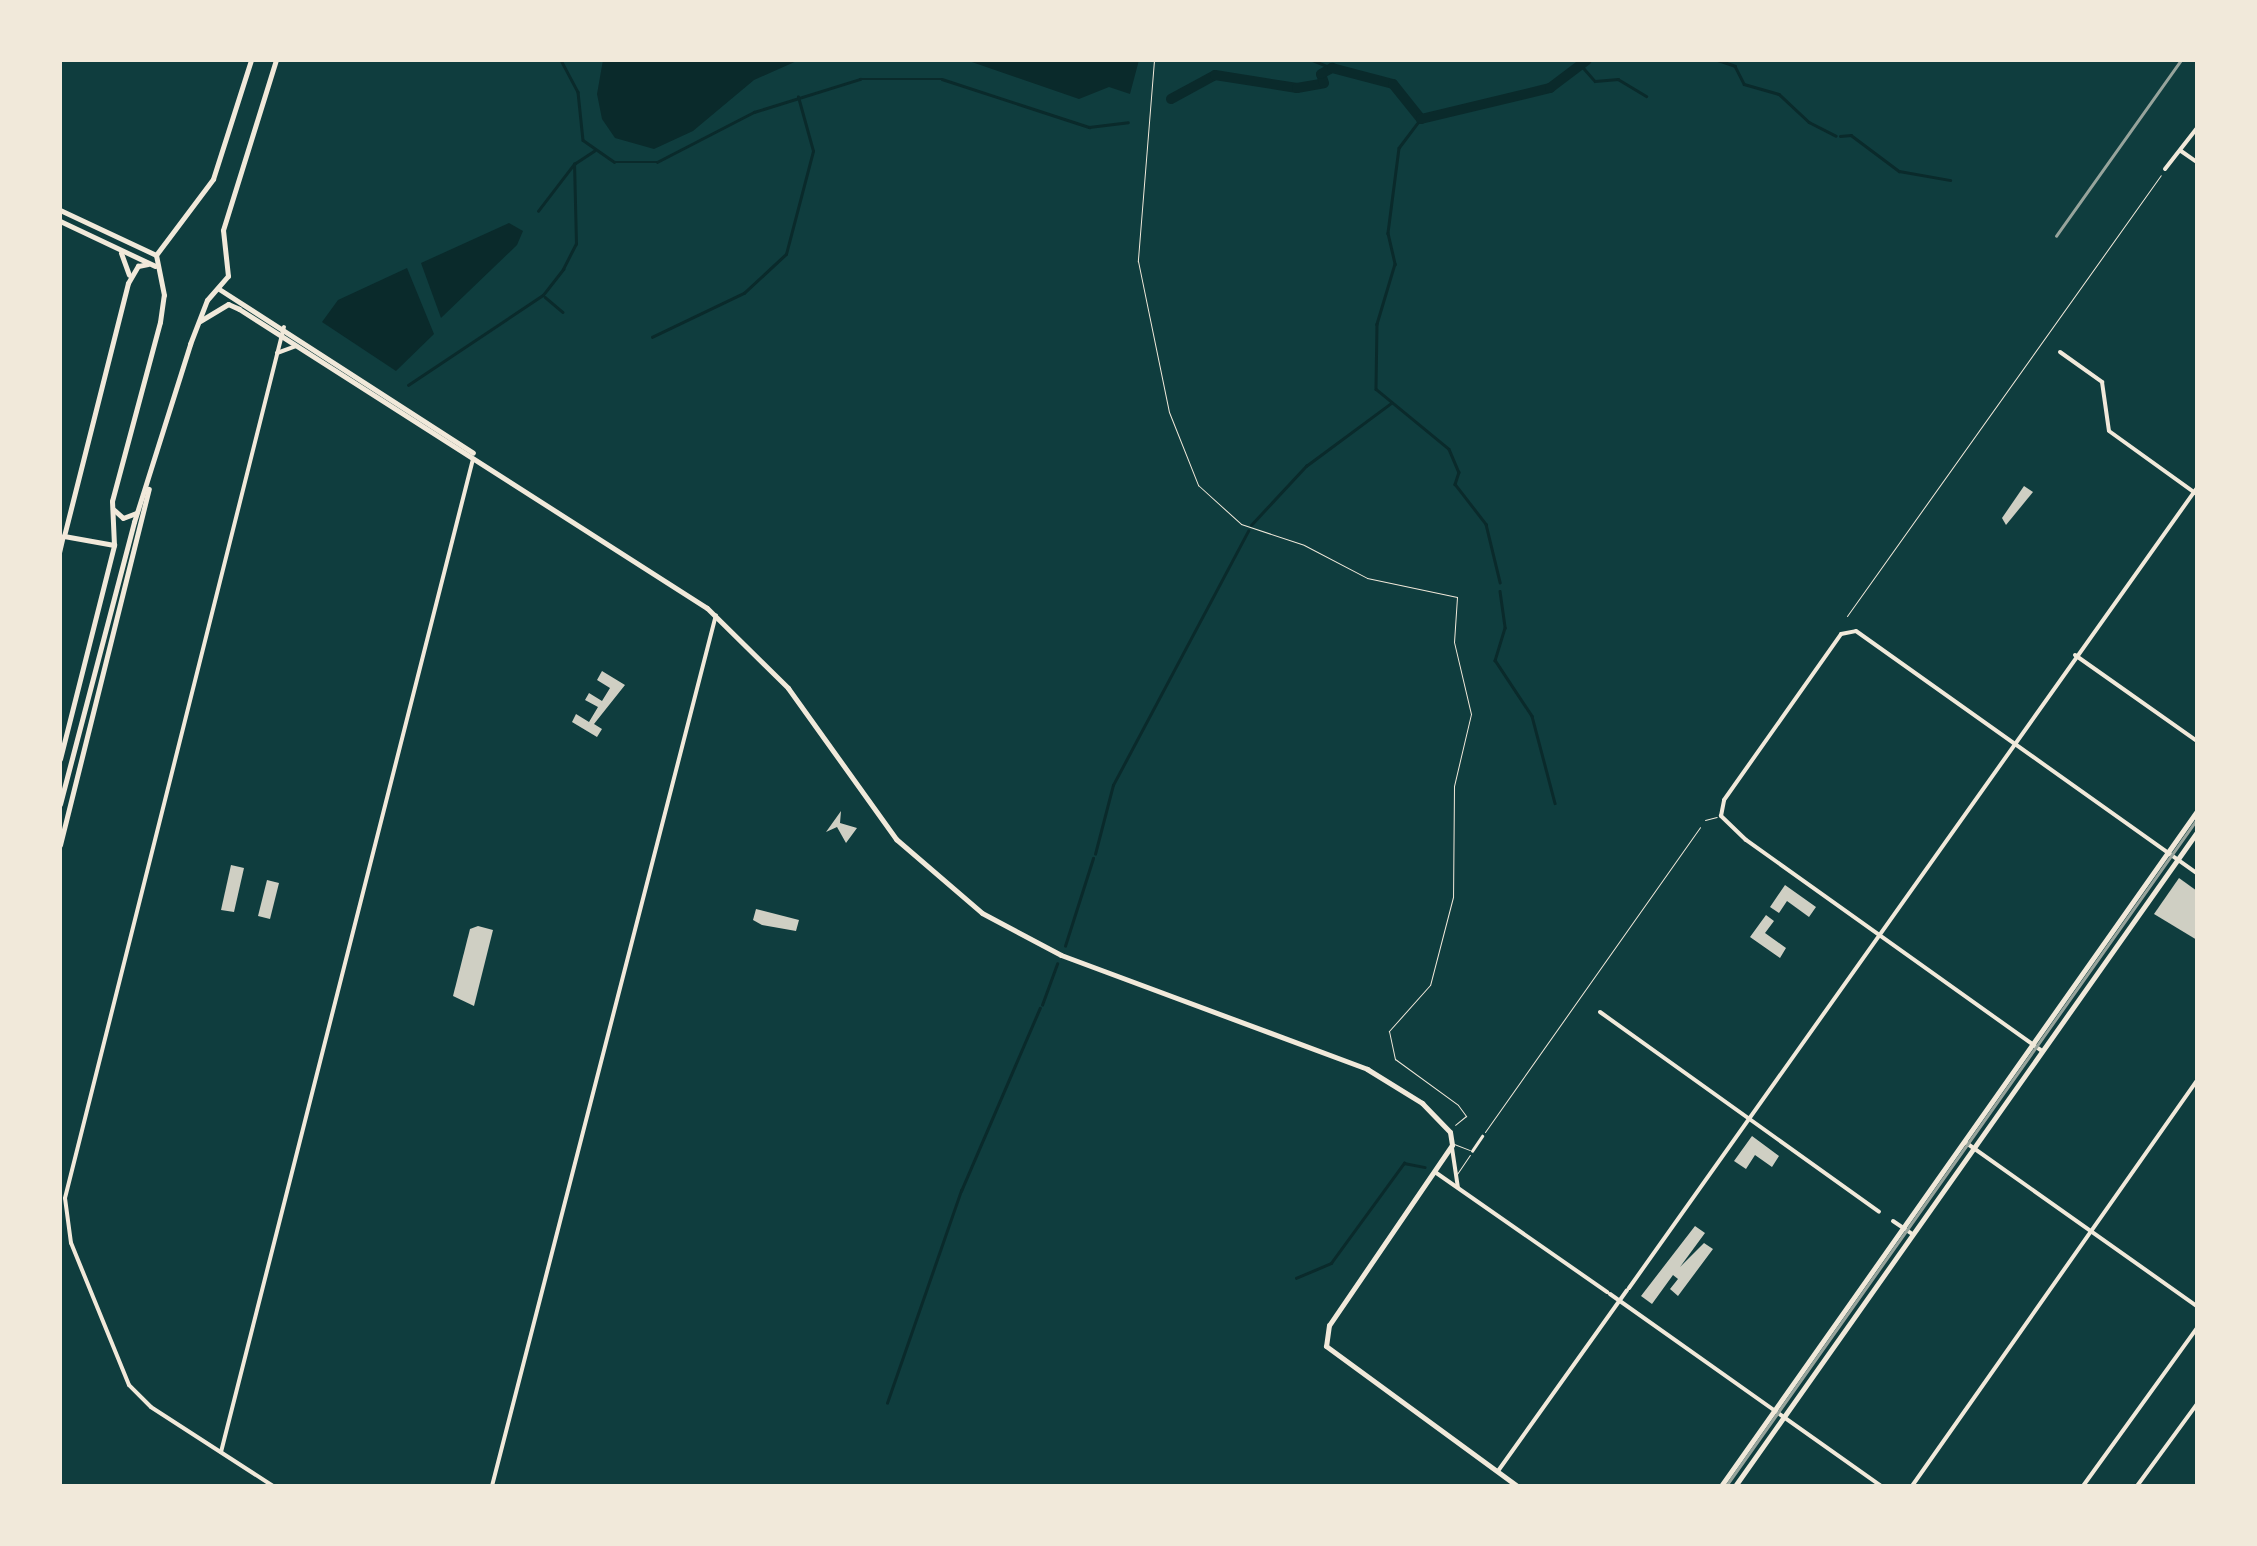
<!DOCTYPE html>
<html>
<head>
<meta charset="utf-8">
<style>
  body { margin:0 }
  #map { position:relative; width:2257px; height:1546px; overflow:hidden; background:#0f3d3e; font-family:"Fira Sans Condensed",sans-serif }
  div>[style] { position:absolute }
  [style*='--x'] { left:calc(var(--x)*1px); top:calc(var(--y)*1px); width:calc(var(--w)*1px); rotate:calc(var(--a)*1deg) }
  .water>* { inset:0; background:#0a2a2b }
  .stream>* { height:2.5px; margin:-1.25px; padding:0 1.25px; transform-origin:1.25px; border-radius:1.25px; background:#0a2a2b }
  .river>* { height:10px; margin:-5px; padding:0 5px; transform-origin:5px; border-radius:5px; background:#0a2a2b }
  .building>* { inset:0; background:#cfcfc3 }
  .path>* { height:1px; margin:-0.5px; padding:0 0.5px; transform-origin:0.5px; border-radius:0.5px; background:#f1e9da }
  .service>* { height:1px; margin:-0.5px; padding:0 0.5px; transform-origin:0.5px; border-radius:0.5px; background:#f1e9da }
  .pedestrian>* { height:2.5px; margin:-1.25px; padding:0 1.25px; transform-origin:1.25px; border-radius:1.25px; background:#f1e9da }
  .minor>* { height:4px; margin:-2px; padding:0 2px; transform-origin:2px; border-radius:2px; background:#f1e9da }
  .tertiary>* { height:4px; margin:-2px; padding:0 2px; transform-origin:2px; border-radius:2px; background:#f1e9da }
  .secondary>* { height:5px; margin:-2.5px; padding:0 2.5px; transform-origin:2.5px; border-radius:2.5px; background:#f1e9da }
  .primary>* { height:5px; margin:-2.5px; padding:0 2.5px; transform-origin:2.5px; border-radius:2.5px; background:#f1e9da }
  .tram>* { height:2.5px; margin:-1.25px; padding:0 1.25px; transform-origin:1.25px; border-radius:1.25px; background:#97a49c }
  .rail>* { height:2.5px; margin:-1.25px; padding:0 1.25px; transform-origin:1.25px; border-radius:1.25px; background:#97a49c }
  span { translate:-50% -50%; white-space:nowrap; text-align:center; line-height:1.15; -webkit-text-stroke:9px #f1e9da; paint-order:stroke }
  .frame { position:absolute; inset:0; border:62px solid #f1e9da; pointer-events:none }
</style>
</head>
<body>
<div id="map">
  <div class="water">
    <div style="clip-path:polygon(603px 60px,799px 60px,754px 80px,693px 131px,654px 149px,615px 138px,602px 119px,597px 94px)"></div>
    <div style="clip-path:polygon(966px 60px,1139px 60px,1130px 94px,1109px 87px,1079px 99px)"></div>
    <div style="clip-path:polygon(509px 223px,523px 231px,517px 245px,441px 318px,421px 263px)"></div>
    <div style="clip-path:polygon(407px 268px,434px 334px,396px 371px,322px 322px,338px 300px)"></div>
  </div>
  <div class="stream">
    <div style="--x:561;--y:60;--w:36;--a:62"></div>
    <div style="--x:578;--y:92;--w:48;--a:84.1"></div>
    <div style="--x:583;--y:140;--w:38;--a:35"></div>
    <div style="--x:614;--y:162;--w:43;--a:0"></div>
    <div style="--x:657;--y:162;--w:109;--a:-27.3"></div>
    <div style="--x:754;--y:112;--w:111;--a:-17.3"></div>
    <div style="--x:860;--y:79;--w:82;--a:0"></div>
    <div style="--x:942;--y:79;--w:155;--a:18.1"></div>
    <div style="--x:1089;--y:127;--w:39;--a:-7"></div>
    <div style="--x:1312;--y:60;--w:22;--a:22"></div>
    <div style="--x:1718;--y:60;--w:18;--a:19"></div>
    <div style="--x:1735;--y:66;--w:20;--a:63"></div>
    <div style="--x:1744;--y:84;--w:36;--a:16"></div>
    <div style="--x:1779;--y:94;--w:41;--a:43"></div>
    <div style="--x:1809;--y:122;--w:30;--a:27"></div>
    <div style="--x:1581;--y:65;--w:21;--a:49"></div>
    <div style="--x:1595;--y:81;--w:23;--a:-5"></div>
    <div style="--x:1618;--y:79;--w:33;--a:31"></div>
    <div style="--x:1421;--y:119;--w:36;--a:127"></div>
    <div style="--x:1399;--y:148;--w:86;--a:97.4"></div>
    <div style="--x:1388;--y:233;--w:32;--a:77"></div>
    <div style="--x:1395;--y:264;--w:63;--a:106.7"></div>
    <div style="--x:1377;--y:324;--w:65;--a:90.9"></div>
    <div style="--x:1376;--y:389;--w:94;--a:39.4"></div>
    <div style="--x:1449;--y:449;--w:25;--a:67"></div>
    <div style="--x:1459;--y:472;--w:13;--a:108"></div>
    <div style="--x:1455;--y:484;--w:51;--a:52.2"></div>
    <div style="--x:1486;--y:524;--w:60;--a:76.4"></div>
    <div style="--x:1840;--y:136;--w:11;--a:-5"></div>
    <div style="--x:1851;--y:135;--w:60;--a:36.9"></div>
    <div style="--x:1899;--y:171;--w:52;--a:10"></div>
    <div style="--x:538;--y:211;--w:59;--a:-52.5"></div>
    <div style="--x:574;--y:164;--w:24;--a:-33"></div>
    <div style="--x:545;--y:297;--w:23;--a:40"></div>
    <div style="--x:652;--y:337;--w:102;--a:-25.6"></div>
    <div style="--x:744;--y:293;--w:57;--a:-42.9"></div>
    <div style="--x:786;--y:254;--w:106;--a:-75.3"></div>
    <div style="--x:813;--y:151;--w:56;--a:-105.5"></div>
    <div style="--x:408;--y:385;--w:162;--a:-33.7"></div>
    <div style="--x:543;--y:295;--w:33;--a:-52"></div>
    <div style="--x:563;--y:269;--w:28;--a:-63"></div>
    <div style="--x:576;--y:244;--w:80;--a:-91.4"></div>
    <div style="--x:1251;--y:525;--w:81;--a:-47"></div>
    <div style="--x:1306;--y:466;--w:106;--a:-36.5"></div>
    <div style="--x:1500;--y:591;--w:37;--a:82"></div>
    <div style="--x:1505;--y:628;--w:34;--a:107"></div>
    <div style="--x:1495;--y:660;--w:67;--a:56.5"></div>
    <div style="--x:1532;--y:716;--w:90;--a:75.2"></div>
    <div style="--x:1095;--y:854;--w:71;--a:-75.4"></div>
    <div style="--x:1113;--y:785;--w:288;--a:-62"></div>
    <div style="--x:1065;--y:946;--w:92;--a:-72.3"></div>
    <div style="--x:1042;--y:1005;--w:44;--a:-69.9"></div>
    <div style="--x:1296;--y:1278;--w:38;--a:-23"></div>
    <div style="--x:1331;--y:1263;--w:124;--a:-53.9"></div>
    <div style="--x:1404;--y:1163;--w:21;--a:11"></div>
    <div style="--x:887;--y:1403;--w:225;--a:-70.8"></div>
    <div style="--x:961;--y:1191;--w:199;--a:-66.7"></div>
  </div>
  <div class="river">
    <div style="--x:1171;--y:99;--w:50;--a:-28.6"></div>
    <div style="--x:1215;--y:75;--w:83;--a:9"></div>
    <div style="--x:1297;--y:88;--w:27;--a:-10"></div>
    <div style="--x:1324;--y:83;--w:9;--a:-108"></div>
    <div style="--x:1321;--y:74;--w:13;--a:-29"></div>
    <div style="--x:1332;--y:68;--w:63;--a:14.7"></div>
    <div style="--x:1393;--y:84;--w:45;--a:51.3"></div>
    <div style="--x:1421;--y:119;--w:133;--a:-13.5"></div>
    <div style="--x:1550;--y:88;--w:46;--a:-37.1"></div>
  </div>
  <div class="building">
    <div style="clip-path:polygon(2024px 486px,2033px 492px,2006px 525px,2002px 518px)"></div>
    <div style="clip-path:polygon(602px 671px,625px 685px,594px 724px,602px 729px,597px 737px,572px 722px,576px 714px,589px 722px,598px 707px,585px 700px,589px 693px,602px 701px,610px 688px,597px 680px)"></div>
    <div style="clip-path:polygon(841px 811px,840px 823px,857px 828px,846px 843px,837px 827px,826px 832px)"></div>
    <div style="clip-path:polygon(231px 865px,244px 868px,234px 912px,221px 910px)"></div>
    <div style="clip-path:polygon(2179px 878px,2197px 891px,2197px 940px,2154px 914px)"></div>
    <div style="clip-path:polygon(267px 880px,279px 883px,270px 919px,258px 916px)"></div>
    <div style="clip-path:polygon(1785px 885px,1816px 907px,1809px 917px,1787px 901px,1779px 913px,1770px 907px)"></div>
    <div style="clip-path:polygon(756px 909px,799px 920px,796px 931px,762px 925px,753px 920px)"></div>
    <div style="clip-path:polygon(1766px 915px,1774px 921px,1765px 933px,1786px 948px,1780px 958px,1750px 937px)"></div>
    <div style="clip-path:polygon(478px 926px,493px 930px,474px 1006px,453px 996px,470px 929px)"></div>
    <div style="clip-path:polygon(1752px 1136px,1779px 1156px,1772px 1167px,1755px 1155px,1746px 1169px,1734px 1161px)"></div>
    <div style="clip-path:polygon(1695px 1226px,1705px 1233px,1680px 1267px,1704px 1243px,1713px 1249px,1678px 1296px,1670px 1289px,1678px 1279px,1673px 1275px,1652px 1304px,1641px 1296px)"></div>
  </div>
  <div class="path">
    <div style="--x:1154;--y:60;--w:202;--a:94.6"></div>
    <div style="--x:1138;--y:261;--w:154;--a:78.4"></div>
    <div style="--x:1169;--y:412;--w:79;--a:68.3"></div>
    <div style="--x:1198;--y:485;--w:58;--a:42.2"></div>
    <div style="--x:1241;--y:524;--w:66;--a:18.4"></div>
    <div style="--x:1304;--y:545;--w:71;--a:27.6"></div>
    <div style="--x:1367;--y:578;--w:92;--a:11.9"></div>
    <div style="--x:1457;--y:597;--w:45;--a:93.8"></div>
    <div style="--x:1454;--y:642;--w:74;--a:76.7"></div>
    <div style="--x:1471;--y:714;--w:74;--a:103.3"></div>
    <div style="--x:1454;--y:786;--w:111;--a:90.5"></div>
    <div style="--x:1453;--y:897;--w:91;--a:104.6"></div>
    <div style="--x:1430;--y:985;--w:62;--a:131.7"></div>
    <div style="--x:1389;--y:1031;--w:29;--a:78"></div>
    <div style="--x:1395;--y:1059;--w:78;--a:36.1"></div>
    <div style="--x:1458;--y:1105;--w:14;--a:54"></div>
    <div style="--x:1466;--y:1116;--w:14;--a:141"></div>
    <div style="--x:1847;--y:616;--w:541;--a:-54.55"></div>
    <div style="--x:1485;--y:1132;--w:373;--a:-54.8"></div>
  </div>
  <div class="service">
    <div style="--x:1705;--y:820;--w:12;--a:-14"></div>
    <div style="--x:1454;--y:1144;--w:17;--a:21"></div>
    <div style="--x:1457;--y:1174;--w:23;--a:-56"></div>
  </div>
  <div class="pedestrian">
    <div style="--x:1472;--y:1151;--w:18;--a:-56"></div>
  </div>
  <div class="minor">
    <div style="--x:2181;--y:151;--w:19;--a:35"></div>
    <div style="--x:2165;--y:169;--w:52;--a:-52"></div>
    <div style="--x:2060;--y:352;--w:52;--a:35.5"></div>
    <div style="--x:2102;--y:382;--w:49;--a:81.9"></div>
    <div style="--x:2109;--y:431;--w:105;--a:35.7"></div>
    <div style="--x:277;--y:353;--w:20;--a:-20"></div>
    <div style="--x:2075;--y:655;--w:149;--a:35.2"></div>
    <div style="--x:1600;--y:1012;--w:343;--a:35.6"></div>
    <div style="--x:2042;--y:1051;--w:364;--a:-144.5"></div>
    <div style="--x:1746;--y:840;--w:35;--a:-136"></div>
    <div style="--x:1721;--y:816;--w:16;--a:-79"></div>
    <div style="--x:1724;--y:800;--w:203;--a:-54.8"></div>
    <div style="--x:1841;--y:634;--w:15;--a:-11"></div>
    <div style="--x:1856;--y:631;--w:418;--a:35.4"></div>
    <div style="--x:1965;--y:1142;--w:284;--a:35.3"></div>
    <div style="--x:1893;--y:1221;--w:23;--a:34"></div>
    <div style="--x:1629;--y:1288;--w:981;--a:-54.63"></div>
    <div style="--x:221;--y:1452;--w:1024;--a:-75.76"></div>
    <div style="--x:1498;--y:1471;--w:222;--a:-54.5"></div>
    <div style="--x:273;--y:1486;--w:145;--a:-147.1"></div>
    <div style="--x:151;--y:1407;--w:31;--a:-135"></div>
    <div style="--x:129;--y:1385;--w:153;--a:-112.2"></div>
    <div style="--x:71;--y:1243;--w:45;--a:-97.6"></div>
    <div style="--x:65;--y:1198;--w:898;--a:-75.89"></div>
    <div style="--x:492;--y:1486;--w:899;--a:-75.58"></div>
    <div style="--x:1912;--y:1486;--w:496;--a:-54.9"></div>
  </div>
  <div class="tertiary">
    <div style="--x:2194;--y:492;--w:4;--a:34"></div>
    <div style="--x:60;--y:553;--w:17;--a:-77"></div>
    <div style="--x:1452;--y:1148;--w:40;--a:81.5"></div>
    <div style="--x:1435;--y:1172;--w:210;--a:34.9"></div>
    <div style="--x:1610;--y:1294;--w:332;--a:35.3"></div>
    <div style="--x:2083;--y:1486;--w:195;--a:-54.2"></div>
    <div style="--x:2137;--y:1486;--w:102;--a:-53.8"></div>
  </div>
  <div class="secondary">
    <div style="--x:60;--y:210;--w:106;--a:25.1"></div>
    <div style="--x:60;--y:221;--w:105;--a:25.3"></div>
    <div style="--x:121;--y:253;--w:23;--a:70"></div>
    <div style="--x:219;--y:289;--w:302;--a:32.8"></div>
    <div style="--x:200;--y:321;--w:33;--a:-31"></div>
    <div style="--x:228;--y:304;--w:12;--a:24"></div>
    <div style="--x:239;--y:309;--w:555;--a:32.57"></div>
    <div style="--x:707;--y:608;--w:114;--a:44.6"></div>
    <div style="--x:788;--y:688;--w:186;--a:54.4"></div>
    <div style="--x:896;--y:839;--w:113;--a:40.7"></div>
    <div style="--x:982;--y:913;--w:89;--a:28"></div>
    <div style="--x:1061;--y:955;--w:327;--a:20.4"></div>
    <div style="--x:1367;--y:1069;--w:65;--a:31.7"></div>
    <div style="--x:1422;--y:1103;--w:40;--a:46"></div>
    <div style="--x:1450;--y:1132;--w:13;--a:81"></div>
    <div style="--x:1452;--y:1145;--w:218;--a:124.3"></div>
    <div style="--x:1329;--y:1325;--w:21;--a:98"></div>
    <div style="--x:1326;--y:1346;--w:237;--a:36.2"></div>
    <div style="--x:113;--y:509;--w:13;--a:42"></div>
    <div style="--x:123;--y:518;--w:14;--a:-21"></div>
    <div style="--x:114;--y:545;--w:51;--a:-169.8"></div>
    <div style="--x:64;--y:536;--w:261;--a:-75.8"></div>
    <div style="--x:128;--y:283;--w:20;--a:-60"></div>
    <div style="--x:138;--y:266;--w:10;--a:-11"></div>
    <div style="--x:1721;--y:1486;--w:826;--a:-54.81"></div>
    <div style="--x:1735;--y:1486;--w:801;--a:-54.76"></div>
  </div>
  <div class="primary">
    <div style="--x:60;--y:759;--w:221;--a:-75.8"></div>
    <div style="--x:114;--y:545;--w:44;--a:-92.6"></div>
    <div style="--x:112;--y:501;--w:185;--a:-75"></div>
    <div style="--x:160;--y:322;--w:27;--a:-82"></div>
    <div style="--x:164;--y:295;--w:41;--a:-101.3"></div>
    <div style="--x:156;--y:255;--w:95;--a:-53.1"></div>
    <div style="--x:213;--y:179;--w:125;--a:-72.3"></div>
    <div style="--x:60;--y:804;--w:292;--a:-75.3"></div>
    <div style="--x:134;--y:522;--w:187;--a:-72.5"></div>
    <div style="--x:190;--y:344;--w:47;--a:-68.9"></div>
    <div style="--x:207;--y:300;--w:32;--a:-49"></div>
    <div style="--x:228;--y:276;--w:46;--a:-96.2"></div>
    <div style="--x:223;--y:230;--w:178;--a:-72.7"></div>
    <div style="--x:60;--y:845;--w:367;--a:-76"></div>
  </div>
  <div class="tram">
    <div style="--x:1726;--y:1486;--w:817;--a:-54.77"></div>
  </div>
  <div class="rail">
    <div style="--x:2056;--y:236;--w:216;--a:-54.6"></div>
  </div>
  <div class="frame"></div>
</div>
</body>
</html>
